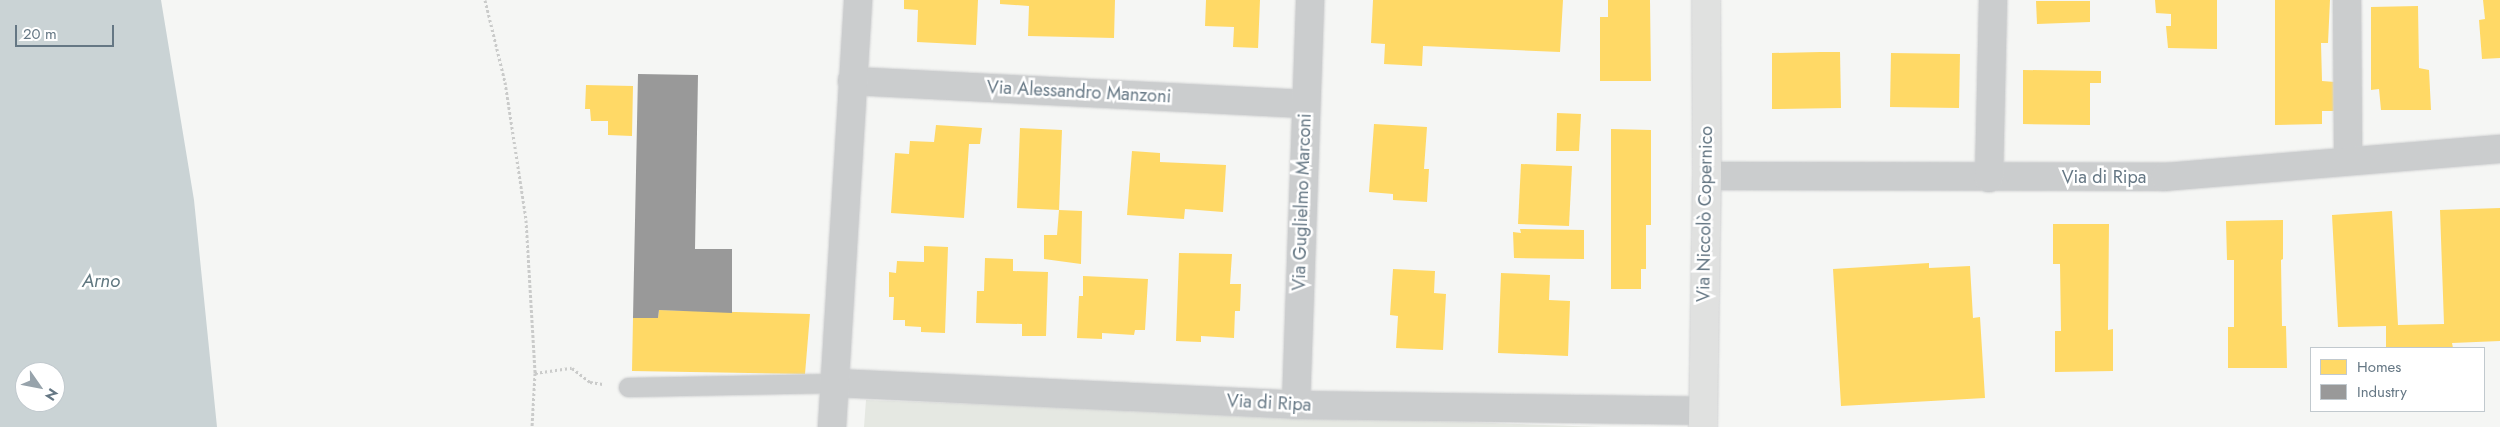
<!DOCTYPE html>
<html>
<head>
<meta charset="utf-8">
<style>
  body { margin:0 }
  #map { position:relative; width:2500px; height:427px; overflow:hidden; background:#f5f6f4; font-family:Jost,sans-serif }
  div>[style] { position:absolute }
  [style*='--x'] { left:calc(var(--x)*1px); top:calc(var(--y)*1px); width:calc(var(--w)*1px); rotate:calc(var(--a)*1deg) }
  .green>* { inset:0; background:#e5e8e2 }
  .water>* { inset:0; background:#cad3d5 }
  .homes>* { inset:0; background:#ffd966 }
  .industry>* { inset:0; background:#999 }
  .path>* { height:3px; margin-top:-1.5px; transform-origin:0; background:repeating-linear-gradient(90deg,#cacbca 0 2.5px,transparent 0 5px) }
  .roads { filter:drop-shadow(0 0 1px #d1d2d3) drop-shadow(0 0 1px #d1d2d3) }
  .service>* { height:19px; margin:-9.5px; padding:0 9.5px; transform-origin:9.5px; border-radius:9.5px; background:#cbcdce }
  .minor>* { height:28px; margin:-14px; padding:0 14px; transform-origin:14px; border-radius:14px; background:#cbcdce }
  .tertiary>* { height:28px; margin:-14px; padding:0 14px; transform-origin:14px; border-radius:14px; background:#cbcdce }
  .secondary>* { height:28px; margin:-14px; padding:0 14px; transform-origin:14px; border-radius:14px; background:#e0e1e0 }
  span { translate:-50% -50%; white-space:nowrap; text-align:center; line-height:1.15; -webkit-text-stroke:5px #fff; paint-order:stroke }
  .street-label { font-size:18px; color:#657784 }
  .water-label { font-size:19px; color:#617880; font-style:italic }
  .legend { position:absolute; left:2310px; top:347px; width:175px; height:65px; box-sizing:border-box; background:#fff; border:1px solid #c1c9ce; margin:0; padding:6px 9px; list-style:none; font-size:15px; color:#657784 }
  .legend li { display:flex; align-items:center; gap:10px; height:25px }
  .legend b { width:25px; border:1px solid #c1c9ce }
  .north { position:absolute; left:15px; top:362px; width:50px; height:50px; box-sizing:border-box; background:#fff; border:1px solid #c1c9ce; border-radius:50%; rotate:123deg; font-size:14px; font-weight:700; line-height:20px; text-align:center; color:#657784 }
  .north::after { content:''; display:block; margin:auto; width:18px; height:22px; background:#97a3ab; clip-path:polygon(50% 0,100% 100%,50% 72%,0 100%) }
  .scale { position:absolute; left:15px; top:25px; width:99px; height:22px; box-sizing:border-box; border:2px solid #657784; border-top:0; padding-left:6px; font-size:15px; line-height:18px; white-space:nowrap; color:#657784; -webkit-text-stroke:4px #fff; paint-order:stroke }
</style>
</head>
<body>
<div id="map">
  <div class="green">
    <div style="clip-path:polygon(866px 400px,1601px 427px,864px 427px)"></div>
  </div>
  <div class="water">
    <div style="clip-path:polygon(evenodd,0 0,161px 0,194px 200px,217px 427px,0 427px,0 0,25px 372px,55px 372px,55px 402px,25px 402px,25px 372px)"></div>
  </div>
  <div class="homes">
    <div style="clip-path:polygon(904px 0,978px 0,976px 45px,917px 42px,918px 10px,904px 9px)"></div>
    <div style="clip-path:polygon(1000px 0,1115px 0,1114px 38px,1028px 36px,1029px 6px,1000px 4px)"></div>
    <div style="clip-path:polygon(1206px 0,1260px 0,1258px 48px,1233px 47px,1234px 27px,1205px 26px)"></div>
    <div style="clip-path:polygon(1373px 0,1563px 0,1560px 52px,1423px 46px,1422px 66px,1384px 64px,1385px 44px,1371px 43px)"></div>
    <div style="clip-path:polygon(1608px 0,1650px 0,1651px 81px,1600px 81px,1600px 17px,1608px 17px)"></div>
    <div style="clip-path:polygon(2155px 0,2217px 0,2217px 49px,2168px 48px,2166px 26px,2171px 26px,2171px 14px,2156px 13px)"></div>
    <div style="clip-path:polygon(2275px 0,2330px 0,2328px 43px,2321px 43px,2322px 81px,2335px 82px,2335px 111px,2322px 111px,2322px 124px,2275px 125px)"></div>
    <div style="clip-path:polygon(2483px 0,2500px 0,2500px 58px,2482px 59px,2479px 20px,2485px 19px)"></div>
    <div style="clip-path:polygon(2036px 1px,2090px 1px,2090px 22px,2037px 24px)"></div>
    <div style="clip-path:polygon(2418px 6px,2419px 68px,2429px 70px,2431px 110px,2381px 110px,2379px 89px,2371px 90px,2371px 7px)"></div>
    <div style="clip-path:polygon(1820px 52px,1840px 52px,1841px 108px,1772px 109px,1772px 53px)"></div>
    <div style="clip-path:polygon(1891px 53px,1960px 54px,1959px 108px,1890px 107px)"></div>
    <div style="clip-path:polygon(2023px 70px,2101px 71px,2101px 83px,2090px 83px,2090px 125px,2023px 124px)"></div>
    <div style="clip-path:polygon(586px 85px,633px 86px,632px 136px,608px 135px,608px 121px,591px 121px,590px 109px,585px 109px)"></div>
    <div style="clip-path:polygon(1557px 113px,1581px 114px,1579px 151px,1556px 151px)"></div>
    <div style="clip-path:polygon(1374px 124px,1427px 127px,1424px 169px,1429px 169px,1427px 202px,1393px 200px,1393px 194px,1369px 192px)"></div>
    <div style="clip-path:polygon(936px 125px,982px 128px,980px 144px,969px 144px,964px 218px,891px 213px,895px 153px,909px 154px,910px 141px,934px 142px)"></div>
    <div style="clip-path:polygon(1020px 128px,1062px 130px,1059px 210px,1017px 208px)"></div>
    <div style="clip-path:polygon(1611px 129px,1651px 130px,1651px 225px,1646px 225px,1646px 269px,1641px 269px,1641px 289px,1611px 289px)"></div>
    <div style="clip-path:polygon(1132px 151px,1160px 153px,1160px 162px,1226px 165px,1223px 212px,1185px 209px,1184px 219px,1127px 215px)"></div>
    <div style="clip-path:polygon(1521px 164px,1572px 166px,1569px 226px,1518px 224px)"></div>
    <div style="clip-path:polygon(2500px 208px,2500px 341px,2452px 343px,2453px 348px,2386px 348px,2386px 326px,2338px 327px,2332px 215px,2392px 211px,2398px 325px,2444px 324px,2440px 210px)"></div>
    <div style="clip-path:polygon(1059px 210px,1082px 211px,1081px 264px,1044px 259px,1044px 235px,1057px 235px)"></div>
    <div style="clip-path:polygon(2283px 220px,2283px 259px,2281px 260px,2282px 326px,2286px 326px,2287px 368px,2228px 368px,2228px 327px,2234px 327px,2234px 260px,2227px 260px,2226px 221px)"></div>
    <div style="clip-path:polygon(2053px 224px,2109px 224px,2108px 330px,2113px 329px,2113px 371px,2055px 372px,2055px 331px,2061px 331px,2060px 264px,2053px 264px)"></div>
    <div style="clip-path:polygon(1520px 229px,1584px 230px,1584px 259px,1514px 258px,1513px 232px,1521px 233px)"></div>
    <div style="clip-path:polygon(924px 246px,948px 247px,945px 333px,921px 332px,921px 327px,905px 326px,905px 320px,893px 320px,894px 297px,889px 297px,889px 272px,896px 273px,897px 261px,924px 262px)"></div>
    <div style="clip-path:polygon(1179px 253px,1232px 254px,1230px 284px,1241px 284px,1240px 311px,1235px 311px,1234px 338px,1201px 336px,1201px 342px,1176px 341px)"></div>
    <div style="clip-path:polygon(985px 258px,1013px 259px,1013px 271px,1048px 272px,1046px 336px,1022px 336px,1022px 324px,976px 323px,977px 291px,984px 291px)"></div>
    <div style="clip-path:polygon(1929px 263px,1929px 268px,1970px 266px,1973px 318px,1980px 317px,1985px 398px,1841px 406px,1833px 269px)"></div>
    <div style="clip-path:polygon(1393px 269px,1435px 271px,1434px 293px,1446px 294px,1443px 350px,1396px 348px,1398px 316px,1390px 315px)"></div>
    <div style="clip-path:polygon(1501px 273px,1550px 275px,1549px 300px,1570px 301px,1568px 356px,1498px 353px)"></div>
    <div style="clip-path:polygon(1083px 276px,1148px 279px,1145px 330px,1135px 330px,1134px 335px,1102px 333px,1102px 339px,1077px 338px,1079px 296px,1083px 296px)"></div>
    <div style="clip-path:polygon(659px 310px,810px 314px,805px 374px,632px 371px,633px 318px,658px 318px)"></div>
  </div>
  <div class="industry">
    <div style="clip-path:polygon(638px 74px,698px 75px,695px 249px,732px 249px,732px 313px,659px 310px,658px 318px,633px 318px)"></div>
  </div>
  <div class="path">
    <div style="--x:485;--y:0;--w:84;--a:76.3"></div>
    <div style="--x:505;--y:82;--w:140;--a:81.3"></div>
    <div style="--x:526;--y:220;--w:153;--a:86.6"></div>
    <div style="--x:535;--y:373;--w:54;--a:93.2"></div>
    <div style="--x:535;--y:373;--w:37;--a:-8"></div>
    <div style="--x:572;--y:368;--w:23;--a:38"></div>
    <div style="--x:590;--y:382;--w:13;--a:9"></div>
  </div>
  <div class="roads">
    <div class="service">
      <div style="--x:628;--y:387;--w:208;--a:-1.1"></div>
    </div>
    <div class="minor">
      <div style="--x:2347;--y:0;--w:161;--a:89.6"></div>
      <div style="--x:852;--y:81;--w:454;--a:2.9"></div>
      <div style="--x:1707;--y:176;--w:458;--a:0.1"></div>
      <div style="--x:2165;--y:177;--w:336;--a:-4.8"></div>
      <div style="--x:1989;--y:178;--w:178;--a:-88.7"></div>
      <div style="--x:836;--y:383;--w:461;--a:2.7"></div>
      <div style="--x:1296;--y:405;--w:407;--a:0.8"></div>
      <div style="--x:1296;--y:405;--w:405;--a:-88"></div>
    </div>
    <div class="tertiary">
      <div style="--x:832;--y:427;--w:428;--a:-86.5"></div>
    </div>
    <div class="secondary">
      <div style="--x:1703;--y:427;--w:251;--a:-89.1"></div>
      <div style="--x:1707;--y:176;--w:176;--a:-90.3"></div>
    </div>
  </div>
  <div class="street-label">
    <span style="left:1079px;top:92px;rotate:3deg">Via Alessandro Manzoni</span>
    <span style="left:2104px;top:177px">Via di Ripa</span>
    <span style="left:1302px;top:202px;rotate:-88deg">Via Guglielmo Marconi</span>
    <span style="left:1705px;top:214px;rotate:-89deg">Via Niccolò Copernico</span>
    <span style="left:1269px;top:403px;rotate:3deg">Via di Ripa</span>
  </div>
  <div class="water-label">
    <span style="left:101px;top:281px">Arno</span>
  </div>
  <ul class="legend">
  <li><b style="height:14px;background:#ffd966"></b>Homes</li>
  <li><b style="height:14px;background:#999"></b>Industry</li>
  </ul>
  <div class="north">N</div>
  <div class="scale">20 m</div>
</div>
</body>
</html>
